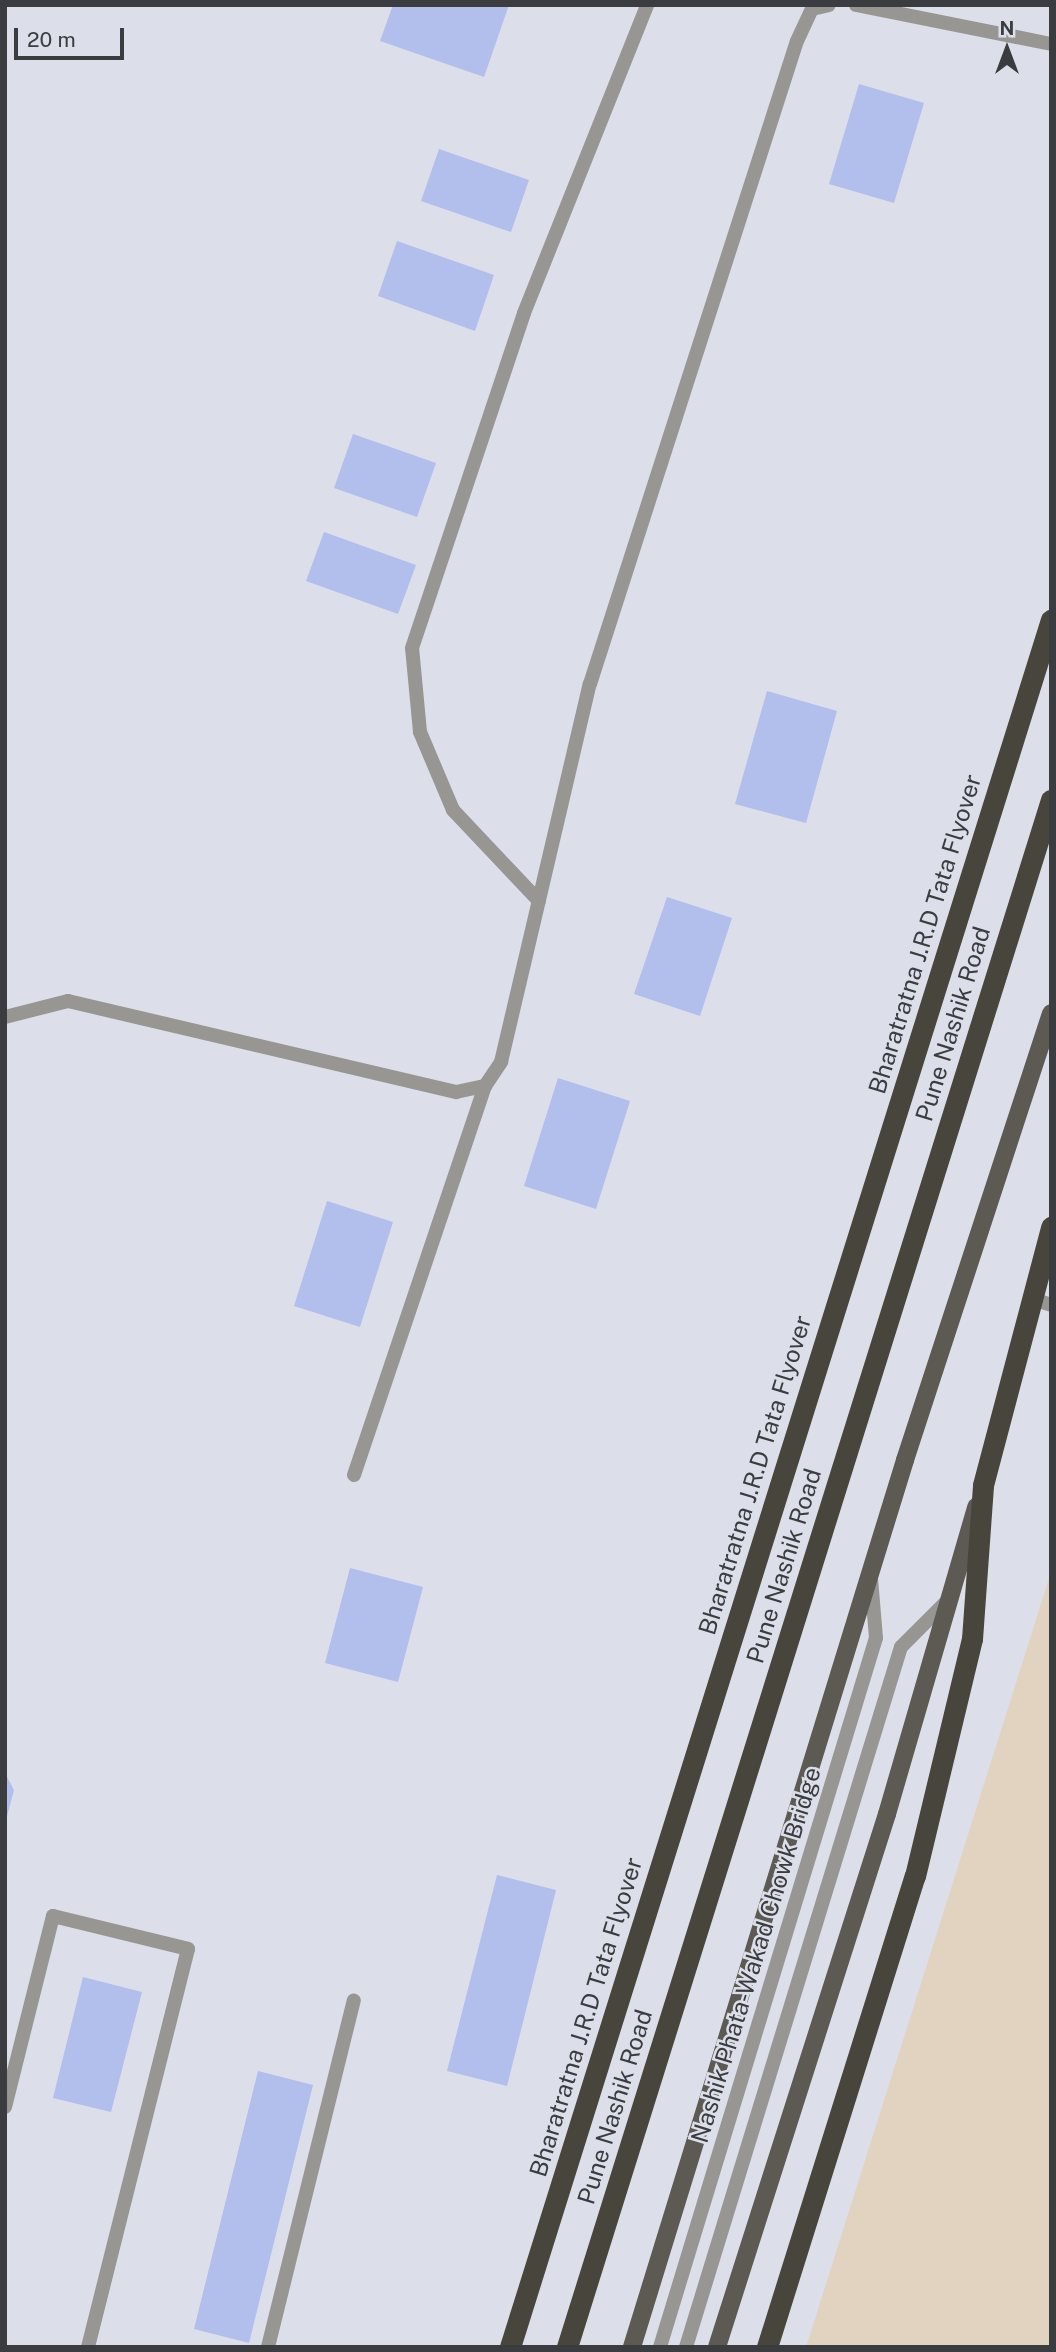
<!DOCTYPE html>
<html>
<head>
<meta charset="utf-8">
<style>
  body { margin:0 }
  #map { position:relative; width:1056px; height:2352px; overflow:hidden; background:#dcdfe9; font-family:"Public Sans",sans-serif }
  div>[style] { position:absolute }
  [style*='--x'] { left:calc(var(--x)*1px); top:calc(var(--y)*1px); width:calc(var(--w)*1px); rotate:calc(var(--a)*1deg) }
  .education>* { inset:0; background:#e2d3c0 }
  .building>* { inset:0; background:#b2beeb }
  .lane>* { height:14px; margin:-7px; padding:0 7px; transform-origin:7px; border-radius:7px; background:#979692 }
  .primary>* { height:18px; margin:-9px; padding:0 9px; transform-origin:9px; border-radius:9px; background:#5c5a53 }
  .highway>* { height:21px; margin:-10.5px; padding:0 10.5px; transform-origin:10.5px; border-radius:10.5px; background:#48453d }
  span { translate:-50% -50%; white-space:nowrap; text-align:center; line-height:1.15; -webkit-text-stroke:5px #dcdfe9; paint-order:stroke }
  .street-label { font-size:24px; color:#3b3c40 }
  .frame { position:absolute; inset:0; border:7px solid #3b3c40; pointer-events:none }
  .north { position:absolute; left:972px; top:14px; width:70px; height:70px; -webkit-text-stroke:5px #dcdfe9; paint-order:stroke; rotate:0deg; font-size:19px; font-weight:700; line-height:28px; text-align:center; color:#3b3c40 }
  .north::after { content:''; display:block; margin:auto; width:24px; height:32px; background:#3b3c40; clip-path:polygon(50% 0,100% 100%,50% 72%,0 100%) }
  .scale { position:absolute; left:14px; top:28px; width:110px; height:32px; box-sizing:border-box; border:4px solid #3b3c40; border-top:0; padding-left:9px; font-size:21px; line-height:24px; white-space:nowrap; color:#3b3c40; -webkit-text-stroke:5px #dcdfe9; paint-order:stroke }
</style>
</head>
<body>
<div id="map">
  <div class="education">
    <div style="clip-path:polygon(1051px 1572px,1051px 2347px,806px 2347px)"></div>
  </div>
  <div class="building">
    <div style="clip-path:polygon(393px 5px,509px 5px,484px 77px,380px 41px)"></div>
    <div style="clip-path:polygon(859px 84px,924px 103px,894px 203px,829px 184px)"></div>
    <div style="clip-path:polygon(439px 149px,529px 180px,511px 232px,421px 201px)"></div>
    <div style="clip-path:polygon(397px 241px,494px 275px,475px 331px,378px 296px)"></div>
    <div style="clip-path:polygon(353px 434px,436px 463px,417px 517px,334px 488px)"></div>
    <div style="clip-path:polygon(324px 532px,416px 565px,398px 614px,306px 581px)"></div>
    <div style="clip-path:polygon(767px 691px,837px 711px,806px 823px,735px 804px)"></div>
    <div style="clip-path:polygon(667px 897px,732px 918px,700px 1016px,634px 994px)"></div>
    <div style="clip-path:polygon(558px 1078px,630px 1101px,596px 1209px,524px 1186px)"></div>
    <div style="clip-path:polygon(327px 1201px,393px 1222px,360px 1327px,294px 1306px)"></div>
    <div style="clip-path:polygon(350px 1568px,423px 1587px,398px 1682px,325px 1663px)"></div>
    <div style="clip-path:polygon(5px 1773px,14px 1790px,6px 1820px,5px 1820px)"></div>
    <div style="clip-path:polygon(497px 1875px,556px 1890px,507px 2086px,447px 2071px)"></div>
    <div style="clip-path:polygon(83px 1977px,142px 1992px,111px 2112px,53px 2098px)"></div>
    <div style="clip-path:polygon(258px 2071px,313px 2085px,249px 2343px,194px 2329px)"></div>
  </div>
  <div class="lane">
    <div style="--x:856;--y:5;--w:199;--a:11.3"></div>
    <div style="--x:539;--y:901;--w:125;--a:-133.4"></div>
    <div style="--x:453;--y:810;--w:85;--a:-112.9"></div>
    <div style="--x:420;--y:732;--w:84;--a:-95.4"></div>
    <div style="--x:412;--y:648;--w:353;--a:-71.5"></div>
    <div style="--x:524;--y:313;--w:332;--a:-68.2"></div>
    <div style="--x:5;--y:1017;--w:65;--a:-14.3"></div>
    <div style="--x:68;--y:1001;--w:399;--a:13.2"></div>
    <div style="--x:456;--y:1092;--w:30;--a:-12"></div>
    <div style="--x:485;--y:1086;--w:29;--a:-56"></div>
    <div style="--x:501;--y:1062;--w:388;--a:-76.8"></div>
    <div style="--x:590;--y:684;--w:675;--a:-72.16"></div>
    <div style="--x:797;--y:41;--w:35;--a:-65"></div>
    <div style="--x:812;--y:9;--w:17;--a:-13"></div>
    <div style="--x:1030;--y:1298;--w:22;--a:18"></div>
    <div style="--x:354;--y:1475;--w:410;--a:-71.4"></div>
    <div style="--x:5;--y:2107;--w:197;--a:-75.9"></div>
    <div style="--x:53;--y:1916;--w:139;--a:13.7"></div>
    <div style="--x:188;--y:1949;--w:410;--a:104.1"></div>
    <div style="--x:268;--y:2347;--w:357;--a:-76.1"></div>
    <div style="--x:660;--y:2347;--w:741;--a:-73.06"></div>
    <div style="--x:876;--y:1638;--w:59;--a:-94.8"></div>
    <div style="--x:686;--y:2347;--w:732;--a:-72.93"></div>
    <div style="--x:901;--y:1647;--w:62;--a:-45"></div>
  </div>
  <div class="primary">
    <div style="--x:632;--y:2347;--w:928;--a:-72.89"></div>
    <div style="--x:905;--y:1460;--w:470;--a:-71.9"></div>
    <div style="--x:717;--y:2347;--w:559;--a:-72.31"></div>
    <div style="--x:887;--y:1814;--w:320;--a:-73.8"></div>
  </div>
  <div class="highway">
    <div style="--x:510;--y:2347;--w:1810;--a:-72.61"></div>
    <div style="--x:567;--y:2347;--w:1621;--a:-72.63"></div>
    <div style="--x:767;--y:2347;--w:494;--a:-72.6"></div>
    <div style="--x:915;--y:1876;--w:244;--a:-76.5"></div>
    <div style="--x:972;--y:1639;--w:154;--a:-85.9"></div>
    <div style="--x:983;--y:1485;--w:267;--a:-75.2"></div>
  </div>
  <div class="street-label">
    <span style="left:925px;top:934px;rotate:-73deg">Bharatratna J.R.D Tata Flyover</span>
    <span style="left:953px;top:1024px;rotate:-73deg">Pune Nashik Road</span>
    <span style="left:755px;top:1475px;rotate:-73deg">Bharatratna J.R.D Tata Flyover</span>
    <span style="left:784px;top:1566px;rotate:-73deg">Pune Nashik Road</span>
    <span style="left:756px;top:1955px;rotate:-73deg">Nashik Phata-Wakad Chowk Bridge</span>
    <span style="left:586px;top:2017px;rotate:-73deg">Bharatratna J.R.D Tata Flyover</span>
    <span style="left:615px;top:2107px;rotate:-73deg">Pune Nashik Road</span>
  </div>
  <div class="frame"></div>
  <div class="north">N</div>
  <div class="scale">20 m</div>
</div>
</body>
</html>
